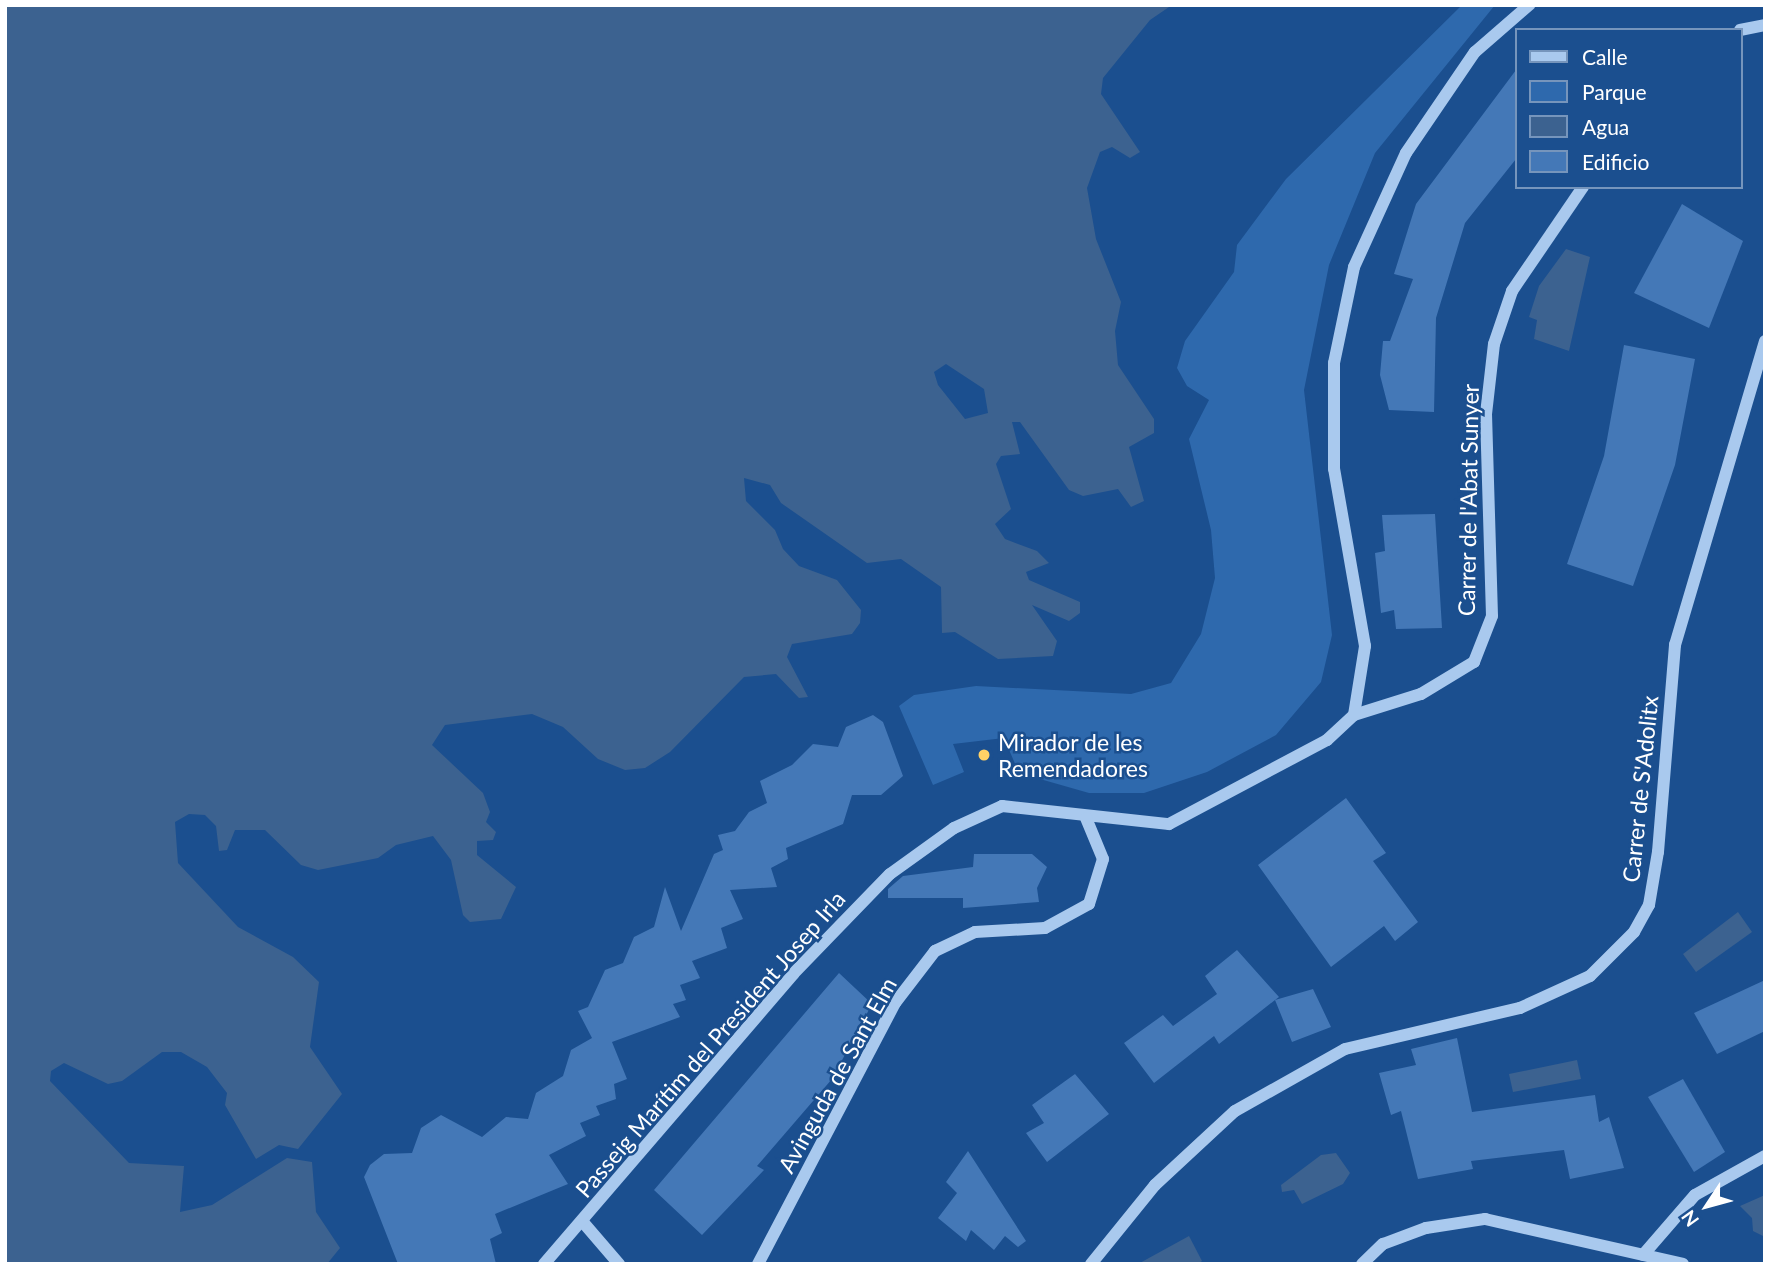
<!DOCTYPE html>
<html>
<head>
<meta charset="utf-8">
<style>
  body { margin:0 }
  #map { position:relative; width:1770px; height:1269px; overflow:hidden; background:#1b4f8f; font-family:Lato,sans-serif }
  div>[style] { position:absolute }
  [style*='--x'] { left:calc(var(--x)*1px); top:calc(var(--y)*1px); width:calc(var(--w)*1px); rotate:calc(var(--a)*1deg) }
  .green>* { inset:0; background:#2e69ad }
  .water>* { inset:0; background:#3c6290 }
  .building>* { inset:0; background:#4478b7 }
  .minor>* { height:12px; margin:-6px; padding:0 6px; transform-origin:6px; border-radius:6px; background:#a9c9ee }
  .dots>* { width:19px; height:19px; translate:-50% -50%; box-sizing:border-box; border:4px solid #1b4f8f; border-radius:50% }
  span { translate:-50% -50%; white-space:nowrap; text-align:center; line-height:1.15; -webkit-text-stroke:5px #1b4f8f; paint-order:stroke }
  .street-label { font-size:23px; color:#fff }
  .poi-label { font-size:23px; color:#fff }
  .left { translate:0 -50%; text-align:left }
  .frame { position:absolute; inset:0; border:7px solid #fff; pointer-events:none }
  .legend { position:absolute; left:1515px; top:28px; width:228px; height:161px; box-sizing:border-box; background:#1b4f8f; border:2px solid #7695bc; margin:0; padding:9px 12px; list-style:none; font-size:21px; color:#fff }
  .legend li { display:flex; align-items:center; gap:14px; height:35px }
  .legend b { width:35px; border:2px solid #7695bc }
  .north { position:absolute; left:1672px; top:1171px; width:70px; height:70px; -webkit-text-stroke:5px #1b4f8f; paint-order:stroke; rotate:234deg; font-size:19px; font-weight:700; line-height:28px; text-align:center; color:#fff }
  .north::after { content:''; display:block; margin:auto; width:24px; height:32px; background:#fff; clip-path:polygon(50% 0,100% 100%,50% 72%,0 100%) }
</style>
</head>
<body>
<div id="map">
  <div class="green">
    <div style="clip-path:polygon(1462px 5px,1495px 5px,1375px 153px,1329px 265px,1304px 390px,1332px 635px,1321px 682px,1276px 735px,1207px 772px,1144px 793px,1089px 793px,1019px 773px,1004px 738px,953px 744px,964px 772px,933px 785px,899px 706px,914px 695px,976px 686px,1131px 694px,1171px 683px,1201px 634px,1215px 578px,1211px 530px,1189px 439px,1209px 400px,1187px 386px,1177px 368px,1185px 341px,1234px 272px,1237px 245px,1286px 179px)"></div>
  </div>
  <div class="water">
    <div style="clip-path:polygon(evenodd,5px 5px,1172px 5px,1150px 20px,1103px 78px,1101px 94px,1140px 152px,1130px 158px,1112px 147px,1100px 152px,1087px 188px,1096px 239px,1121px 302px,1115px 331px,1118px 365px,1154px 419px,1154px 433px,1129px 447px,1144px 501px,1131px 507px,1118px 489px,1083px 496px,1069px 490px,1020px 422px,1012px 422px,1020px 454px,1001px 456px,996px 464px,1011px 509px,995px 524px,1005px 539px,1037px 551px,1049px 563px,1026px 572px,1029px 580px,1080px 602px,1080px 613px,1069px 621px,1032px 605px,1057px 641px,1053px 656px,998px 659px,955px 632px,942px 633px,941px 587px,901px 559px,867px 563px,781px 503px,770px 485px,744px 478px,746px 501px,775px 530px,783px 549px,799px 566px,837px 580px,861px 610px,860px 623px,852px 634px,792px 644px,787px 657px,808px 697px,799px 698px,776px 674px,744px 677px,670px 752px,645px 768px,625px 770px,598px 759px,563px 727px,532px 714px,445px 725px,432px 745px,483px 793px,490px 812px,486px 822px,496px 832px,493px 840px,477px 841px,477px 855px,516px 887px,501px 919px,470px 922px,463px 915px,451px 860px,433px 836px,396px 845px,378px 858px,318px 870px,301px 865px,265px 830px,235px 830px,227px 850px,219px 851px,216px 826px,205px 815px,189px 814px,175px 822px,178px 863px,238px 927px,293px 957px,319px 982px,310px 1047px,342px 1094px,298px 1149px,279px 1145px,256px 1159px,225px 1105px,227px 1093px,207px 1067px,181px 1052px,162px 1052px,122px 1081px,108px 1084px,64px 1063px,51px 1071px,50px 1081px,129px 1163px,184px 1166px,180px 1212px,212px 1205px,287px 1158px,312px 1162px,316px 1212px,340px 1248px,327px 1264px,5px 1264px,5px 5px,946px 364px,984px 389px,988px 413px,965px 419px,938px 385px,934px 372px,946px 364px)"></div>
    <div style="clip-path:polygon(1566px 249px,1590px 257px,1569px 351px,1534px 339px,1537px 320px,1529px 317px,1539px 286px)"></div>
    <div style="clip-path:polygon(1738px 912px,1752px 932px,1696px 972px,1683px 954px)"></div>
    <div style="clip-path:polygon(1577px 1060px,1581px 1079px,1513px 1092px,1509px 1074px)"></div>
    <div style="clip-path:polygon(1336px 1153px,1350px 1173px,1343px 1184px,1302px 1204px,1294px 1190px,1282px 1192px,1281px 1185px,1321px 1155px)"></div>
    <div style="clip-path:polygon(1765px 1195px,1765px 1234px,1763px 1236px,1753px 1231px,1752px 1218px,1740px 1206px)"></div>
    <div style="clip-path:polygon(1189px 1236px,1202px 1261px,1198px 1264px,1138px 1264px)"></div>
  </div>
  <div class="building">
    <div style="clip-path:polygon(1516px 70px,1516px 159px,1465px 223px,1436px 318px,1434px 412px,1389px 410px,1380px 375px,1383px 341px,1390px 341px,1413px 279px,1394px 274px,1416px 204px)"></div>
    <div style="clip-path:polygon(1682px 204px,1743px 241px,1709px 328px,1634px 293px)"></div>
    <div style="clip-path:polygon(1624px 345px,1695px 359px,1675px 465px,1633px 586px,1567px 564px,1604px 456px)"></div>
    <div style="clip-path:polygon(1435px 514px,1442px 628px,1396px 629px,1394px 610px,1381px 613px,1375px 553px,1385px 551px,1382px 515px)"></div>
    <div style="clip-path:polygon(873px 715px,883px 722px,903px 776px,881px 795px,852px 795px,843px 824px,786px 848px,788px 859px,771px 868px,777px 887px,730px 890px,743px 919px,721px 928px,727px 948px,692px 961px,700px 978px,680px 985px,686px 1000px,673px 1004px,680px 1017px,612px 1042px,627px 1079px,614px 1084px,616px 1099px,596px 1106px,600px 1115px,580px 1123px,586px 1136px,549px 1155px,568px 1184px,495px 1214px,502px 1233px,490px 1239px,496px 1264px,398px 1264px,364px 1177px,370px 1165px,384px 1154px,412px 1153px,421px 1128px,441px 1115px,482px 1137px,506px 1117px,528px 1119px,536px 1093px,563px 1076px,571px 1050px,592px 1038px,578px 1011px,588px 1007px,605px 970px,623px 963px,634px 937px,654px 927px,665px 887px,681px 931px,714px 854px,723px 850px,718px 835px,735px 831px,749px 812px,767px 803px,760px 781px,792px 765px,813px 744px,838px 747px,846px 727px)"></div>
    <div style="clip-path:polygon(1346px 798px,1386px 853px,1373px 861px,1418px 922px,1395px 941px,1384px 926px,1331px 967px,1258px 865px)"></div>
    <div style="clip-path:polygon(974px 854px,1032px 854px,1047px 867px,1037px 888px,1039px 902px,963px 908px,963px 898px,888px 898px,888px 889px,903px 876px,973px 867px)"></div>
    <div style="clip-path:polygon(1237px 950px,1279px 997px,1275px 1000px,1313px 989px,1331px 1027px,1292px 1042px,1275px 1000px,1219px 1044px,1214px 1036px,1154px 1083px,1124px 1043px,1163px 1015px,1173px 1026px,1217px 994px,1205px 976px)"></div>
    <div style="clip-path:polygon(839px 973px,872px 1004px,832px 1079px,757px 1166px,764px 1170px,702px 1235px,654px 1190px)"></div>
    <div style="clip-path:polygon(1765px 980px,1765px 1031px,1717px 1054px,1694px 1013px)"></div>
    <div style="clip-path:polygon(1457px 1038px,1472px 1112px,1595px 1095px,1599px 1122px,1609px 1117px,1624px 1168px,1570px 1179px,1564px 1150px,1471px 1161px,1473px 1169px,1418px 1179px,1401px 1111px,1391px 1115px,1379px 1073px,1416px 1065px,1411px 1049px)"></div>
    <div style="clip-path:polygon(1075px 1074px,1109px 1114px,1047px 1162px,1026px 1133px,1044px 1123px,1032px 1105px)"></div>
    <div style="clip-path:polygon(1683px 1079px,1725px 1152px,1694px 1172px,1648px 1097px)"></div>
    <div style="clip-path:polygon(968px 1151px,1026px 1241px,1018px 1247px,1005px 1236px,994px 1250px,971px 1230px,966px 1241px,938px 1218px,957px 1193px,946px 1182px)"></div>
  </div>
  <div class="minor">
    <div style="--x:1740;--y:30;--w:25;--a:-11"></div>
    <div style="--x:1354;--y:715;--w:70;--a:-17.4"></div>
    <div style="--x:1421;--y:694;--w:62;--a:-31.1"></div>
    <div style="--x:1474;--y:662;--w:49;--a:-68.6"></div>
    <div style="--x:1492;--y:616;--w:202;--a:-91.7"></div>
    <div style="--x:1486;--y:414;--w:70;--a:-83.5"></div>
    <div style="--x:1494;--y:344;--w:56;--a:-71.2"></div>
    <div style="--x:1512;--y:291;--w:126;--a:-55.7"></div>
    <div style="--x:582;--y:1221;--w:57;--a:49.3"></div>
    <div style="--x:1643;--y:1255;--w:79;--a:-49.1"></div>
    <div style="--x:1695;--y:1195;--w:80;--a:-29.1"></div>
    <div style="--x:544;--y:1264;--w:382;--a:-49.3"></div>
    <div style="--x:793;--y:974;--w:139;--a:-45.9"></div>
    <div style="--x:890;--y:874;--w:79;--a:-35.7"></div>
    <div style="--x:954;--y:828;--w:53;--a:-24.6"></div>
    <div style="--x:1002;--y:806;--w:168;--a:6.2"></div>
    <div style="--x:1169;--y:824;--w:179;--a:-28"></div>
    <div style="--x:1327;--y:740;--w:37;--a:-43"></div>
    <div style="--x:1354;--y:715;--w:70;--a:-80.9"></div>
    <div style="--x:1365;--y:646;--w:180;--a:-99.9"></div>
    <div style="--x:1334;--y:469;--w:106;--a:-90"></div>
    <div style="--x:1334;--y:363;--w:98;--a:-78.2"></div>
    <div style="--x:1354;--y:267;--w:125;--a:-65.5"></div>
    <div style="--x:1406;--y:153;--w:122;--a:-55.7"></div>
    <div style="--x:1475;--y:52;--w:72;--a:-41"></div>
    <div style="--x:758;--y:1264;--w:295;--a:-62.3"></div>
    <div style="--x:895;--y:1003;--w:66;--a:-52.4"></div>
    <div style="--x:935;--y:951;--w:44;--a:-25.4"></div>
    <div style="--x:975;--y:932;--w:70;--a:-3.3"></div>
    <div style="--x:1045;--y:928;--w:50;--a:-28.6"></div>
    <div style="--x:1089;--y:904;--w:47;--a:-72.7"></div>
    <div style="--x:1103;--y:859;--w:44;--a:-112.5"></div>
    <div style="--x:1091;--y:1264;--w:102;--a:-51"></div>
    <div style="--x:1155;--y:1185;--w:109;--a:-42.8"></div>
    <div style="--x:1235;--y:1111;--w:126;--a:-29.4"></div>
    <div style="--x:1345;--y:1049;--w:180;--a:-13.2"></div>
    <div style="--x:1520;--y:1008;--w:77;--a:-24.6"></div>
    <div style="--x:1590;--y:976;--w:62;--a:-45"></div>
    <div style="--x:1634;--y:932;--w:31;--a:-61"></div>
    <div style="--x:1649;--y:905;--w:54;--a:-80.4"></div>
    <div style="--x:1658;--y:852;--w:208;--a:-85.3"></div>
    <div style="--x:1675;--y:645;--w:317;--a:-73.5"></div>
    <div style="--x:1362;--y:1264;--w:29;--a:-44"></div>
    <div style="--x:1383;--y:1244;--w:46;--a:-20.4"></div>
    <div style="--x:1426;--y:1228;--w:60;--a:-8.7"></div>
    <div style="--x:1485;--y:1219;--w:203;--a:12.8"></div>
  </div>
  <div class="dots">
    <div style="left:984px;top:755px;background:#ffd166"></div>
  </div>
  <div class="street-label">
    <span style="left:1468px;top:500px;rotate:-89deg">Carrer de l'Abat Sunyer</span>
    <span style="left:1640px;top:789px;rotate:-84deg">Carrer de S'Adolitx</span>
    <span style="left:710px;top:1044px;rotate:-49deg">Passeig Marítim del President Josep Irla</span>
    <span style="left:837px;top:1075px;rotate:-61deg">Avinguda de Sant Elm</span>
  </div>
  <div class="poi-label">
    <span class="left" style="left:998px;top:755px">Mirador de les<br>Remendadores</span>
  </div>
  <div class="frame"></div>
  <ul class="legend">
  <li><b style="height:9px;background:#a9c9ee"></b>Calle</li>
  <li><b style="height:19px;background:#2e69ad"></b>Parque</li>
  <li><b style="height:19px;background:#3c6290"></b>Agua</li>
  <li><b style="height:19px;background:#4478b7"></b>Edificio</li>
  </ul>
  <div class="north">N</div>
</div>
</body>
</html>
